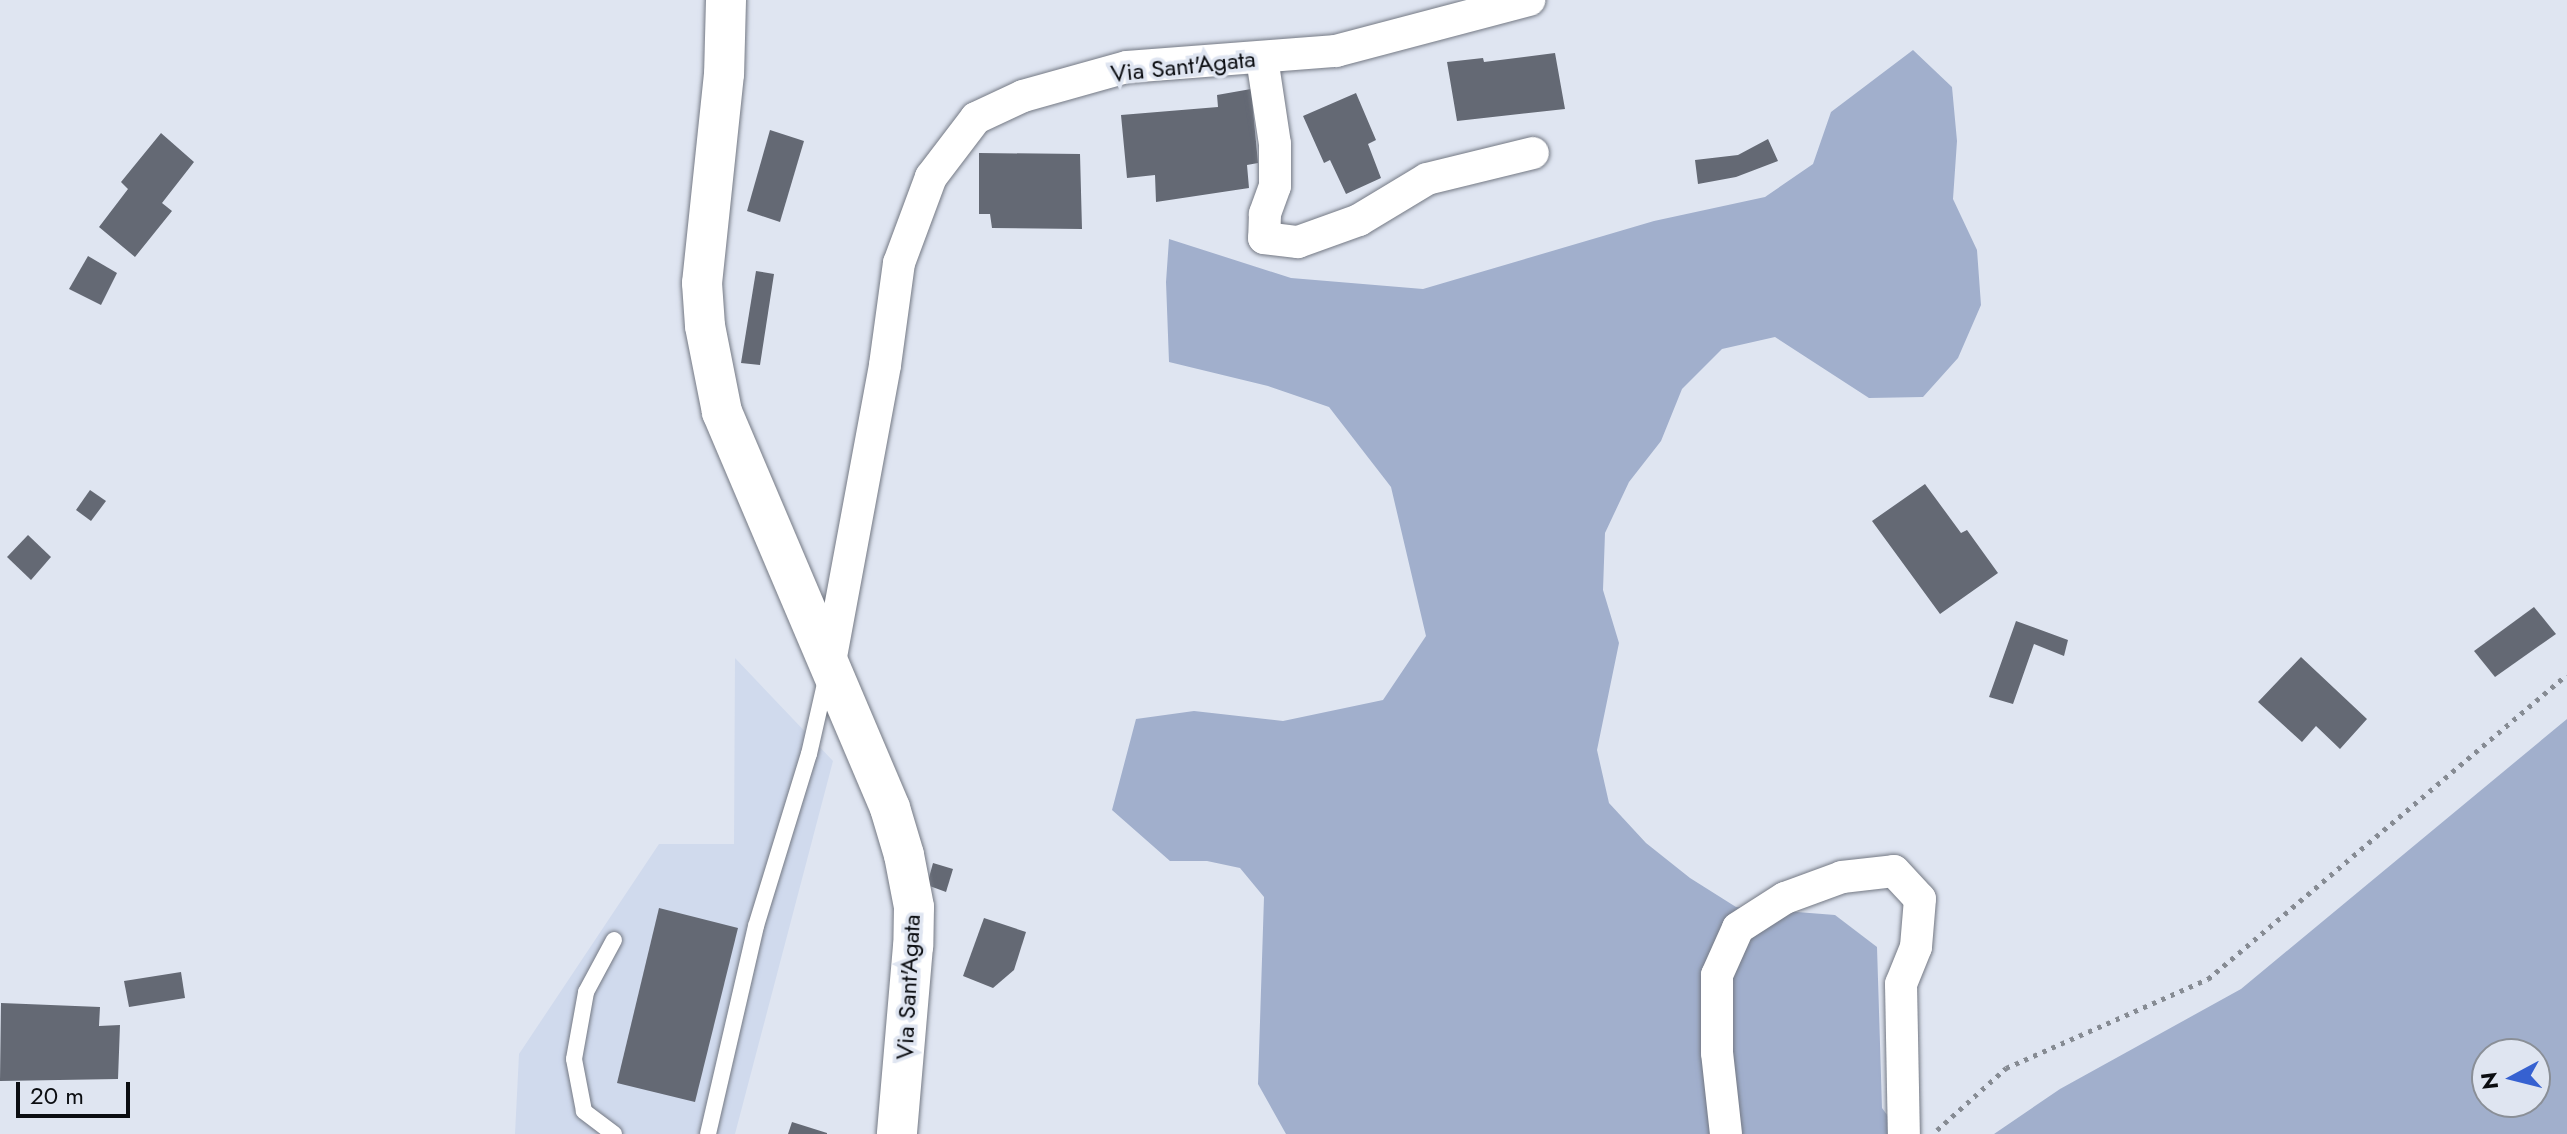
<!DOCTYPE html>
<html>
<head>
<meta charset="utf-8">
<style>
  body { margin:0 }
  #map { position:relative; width:2567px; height:1134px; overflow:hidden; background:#dfe5f1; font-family:Jost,sans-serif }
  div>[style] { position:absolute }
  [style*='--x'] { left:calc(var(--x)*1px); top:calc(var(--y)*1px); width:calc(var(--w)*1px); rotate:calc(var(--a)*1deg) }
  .built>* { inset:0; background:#d0daed }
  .forest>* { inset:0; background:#a1afcc }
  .building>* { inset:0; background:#646974 }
  .path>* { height:5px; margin-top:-2.5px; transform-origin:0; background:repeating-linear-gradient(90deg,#868b93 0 4px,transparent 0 10px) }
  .roads { filter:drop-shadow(0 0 2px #747984) drop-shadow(0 0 2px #747984) }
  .service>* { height:16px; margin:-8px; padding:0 8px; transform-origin:8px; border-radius:8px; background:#fff }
  .minor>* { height:32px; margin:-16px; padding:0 16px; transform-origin:16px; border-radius:16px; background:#fff }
  .tertiary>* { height:40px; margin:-20px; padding:0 20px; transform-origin:20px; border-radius:20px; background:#fff }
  span { translate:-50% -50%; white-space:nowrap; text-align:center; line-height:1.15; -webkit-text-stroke:7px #dfe5f1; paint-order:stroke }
  .street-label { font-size:24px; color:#0b0d11 }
  .north { position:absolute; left:2471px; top:1038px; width:80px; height:80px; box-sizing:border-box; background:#dfe5f1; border:2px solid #8a8f97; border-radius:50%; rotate:263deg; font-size:22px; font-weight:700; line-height:32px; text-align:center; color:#0b0d11 }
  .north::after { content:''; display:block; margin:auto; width:28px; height:36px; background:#3661d1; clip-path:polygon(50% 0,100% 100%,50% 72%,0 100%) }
  .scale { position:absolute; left:16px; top:1082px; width:114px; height:36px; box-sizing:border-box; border:4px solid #0b0d11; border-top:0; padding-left:10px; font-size:24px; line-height:28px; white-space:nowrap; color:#0b0d11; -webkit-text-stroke:6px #dfe5f1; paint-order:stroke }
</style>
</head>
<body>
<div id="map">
  <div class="built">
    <div style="clip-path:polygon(735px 658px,833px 761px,735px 1134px,515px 1134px,519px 1054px,659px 844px,734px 844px)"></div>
  </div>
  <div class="forest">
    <div style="clip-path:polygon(1913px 50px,1952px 87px,1957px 141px,1953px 199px,1977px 250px,1981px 305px,1958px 358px,1923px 397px,1869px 398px,1775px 337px,1722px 349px,1682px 389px,1661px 441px,1629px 482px,1605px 533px,1603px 590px,1619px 643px,1597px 750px,1609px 803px,1646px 843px,1690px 878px,1736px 907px,1835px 915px,1877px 947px,1882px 1108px,1901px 1134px,1286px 1134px,1258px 1084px,1264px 897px,1240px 868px,1207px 861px,1170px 861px,1112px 810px,1136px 719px,1194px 711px,1283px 721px,1383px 700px,1426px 636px,1391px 487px,1329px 407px,1268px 386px,1169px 362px,1166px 282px,1169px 239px,1291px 278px,1423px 289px,1654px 221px,1765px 197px,1813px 164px,1831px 112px)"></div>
    <div style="clip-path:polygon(evenodd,2567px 719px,2567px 1134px,1994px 1134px,2060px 1089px,2241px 989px,2567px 719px,2535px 1054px,2535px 1102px,2487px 1102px,2487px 1054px,2535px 1054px)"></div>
  </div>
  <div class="building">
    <div style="clip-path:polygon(1555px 53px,1565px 109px,1457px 121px,1447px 62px,1483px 58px,1484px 62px)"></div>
    <div style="clip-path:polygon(1251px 89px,1258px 163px,1247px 165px,1249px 188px,1156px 202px,1155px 175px,1127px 178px,1121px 115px,1218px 107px,1217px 95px)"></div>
    <div style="clip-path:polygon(1356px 93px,1376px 140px,1368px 144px,1381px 178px,1346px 194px,1330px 160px,1324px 163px,1303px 116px)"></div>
    <div style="clip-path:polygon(770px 130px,804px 141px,780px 222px,747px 211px)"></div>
    <div style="clip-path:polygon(161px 133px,194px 162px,162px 203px,172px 211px,135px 257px,99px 227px,128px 189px,121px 182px)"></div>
    <div style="clip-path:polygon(1768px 139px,1778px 161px,1736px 177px,1698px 184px,1695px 160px,1738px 155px)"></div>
    <div style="clip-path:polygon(979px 153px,1080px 154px,1082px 229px,992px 228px,990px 214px,979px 214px)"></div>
    <div style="clip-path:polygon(88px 256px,117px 273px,101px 305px,69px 289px)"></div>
    <div style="clip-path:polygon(756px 271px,774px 274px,760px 365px,741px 363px)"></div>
    <div style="clip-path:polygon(1925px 484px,1961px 533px,1967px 530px,1998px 573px,1940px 614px,1872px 521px)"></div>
    <div style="clip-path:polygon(90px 490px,106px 501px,91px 521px,76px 510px)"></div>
    <div style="clip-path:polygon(28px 535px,51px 557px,31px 580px,7px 557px)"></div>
    <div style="clip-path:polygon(2534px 607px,2556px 634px,2495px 677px,2474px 651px)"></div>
    <div style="clip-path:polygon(2016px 621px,2068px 640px,2064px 656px,2034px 644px,2013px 704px,1989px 697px)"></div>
    <div style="clip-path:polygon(2301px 657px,2367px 719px,2340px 749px,2316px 726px,2302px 742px,2258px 702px)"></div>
    <div style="clip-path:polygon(933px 863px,953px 869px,946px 892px,927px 885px)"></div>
    <div style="clip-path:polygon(659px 908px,738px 928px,695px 1102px,617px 1083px)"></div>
    <div style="clip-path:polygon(984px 918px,1026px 932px,1014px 970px,993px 988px,963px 976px)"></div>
    <div style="clip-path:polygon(181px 972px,185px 998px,129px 1007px,124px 981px)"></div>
    <div style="clip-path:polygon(1px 1003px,100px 1007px,99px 1026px,120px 1025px,118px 1079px,0 1081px)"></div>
    <div style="clip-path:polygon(792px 1122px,827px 1133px,827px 1134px,788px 1134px)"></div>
  </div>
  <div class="path">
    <div style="--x:1937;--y:1130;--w:93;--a:-41.9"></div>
    <div style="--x:2006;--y:1068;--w:221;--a:-23.8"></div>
    <div style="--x:2208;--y:979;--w:470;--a:-40.3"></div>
  </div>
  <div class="roads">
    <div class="service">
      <div style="--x:614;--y:1134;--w:38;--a:-143"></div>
      <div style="--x:584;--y:1111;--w:53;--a:-100.9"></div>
      <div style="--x:574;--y:1059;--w:68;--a:-79.8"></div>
      <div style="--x:586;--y:992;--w:59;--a:-61.7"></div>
      <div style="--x:708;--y:1134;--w:213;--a:-77"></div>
      <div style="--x:756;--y:926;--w:180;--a:-72.9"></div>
      <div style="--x:809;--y:754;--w:77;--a:-77.2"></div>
    </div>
    <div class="minor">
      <div style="--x:1262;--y:58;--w:87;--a:81.4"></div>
      <div style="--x:1275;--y:144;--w:42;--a:90"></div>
      <div style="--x:1275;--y:186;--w:30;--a:110"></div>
      <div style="--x:1265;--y:214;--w:24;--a:92"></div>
      <div style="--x:1264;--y:238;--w:34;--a:7"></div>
      <div style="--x:1298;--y:242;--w:65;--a:-19.8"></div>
      <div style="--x:1359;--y:220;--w:79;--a:-31.1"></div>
      <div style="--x:1427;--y:179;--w:109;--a:-13.8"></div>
      <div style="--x:830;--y:662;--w:302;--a:-79.5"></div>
      <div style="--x:885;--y:365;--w:103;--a:-82.2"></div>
      <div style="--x:899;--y:263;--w:92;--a:-69.6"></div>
      <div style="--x:931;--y:177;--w:74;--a:-52.7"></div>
      <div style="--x:976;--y:118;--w:52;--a:-25.1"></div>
      <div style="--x:1023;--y:96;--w:108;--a:-15.6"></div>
      <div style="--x:1127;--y:67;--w:210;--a:-4.4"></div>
      <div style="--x:1336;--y:51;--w:200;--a:-14.8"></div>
      <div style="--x:1726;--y:1134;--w:81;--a:-96.3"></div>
      <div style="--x:1717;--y:1053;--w:78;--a:-90"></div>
      <div style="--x:1717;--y:975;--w:51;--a:-65.9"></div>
      <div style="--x:1738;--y:928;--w:56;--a:-32.6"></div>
      <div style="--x:1785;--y:898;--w:61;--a:-20.2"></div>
      <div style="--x:1842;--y:877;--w:52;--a:-6.6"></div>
      <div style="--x:1894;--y:871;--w:38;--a:47"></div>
      <div style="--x:1920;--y:899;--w:48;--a:94.8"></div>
      <div style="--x:1916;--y:947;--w:40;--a:112"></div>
      <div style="--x:1901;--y:984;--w:150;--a:88.9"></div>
    </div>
    <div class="tertiary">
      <div style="--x:726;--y:0;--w:74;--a:91.5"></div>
      <div style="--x:724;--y:74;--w:210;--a:96"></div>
      <div style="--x:702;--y:283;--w:43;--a:86"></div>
      <div style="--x:705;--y:326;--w:88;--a:78.8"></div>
      <div style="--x:722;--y:412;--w:430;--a:67"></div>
      <div style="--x:890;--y:808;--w:49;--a:73.4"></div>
      <div style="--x:904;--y:855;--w:53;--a:79.1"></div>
      <div style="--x:914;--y:907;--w:39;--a:91"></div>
      <div style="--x:913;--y:946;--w:189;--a:94.9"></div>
    </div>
  </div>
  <div class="street-label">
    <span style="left:1183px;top:66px;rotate:-6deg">Via Sant'Agata</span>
    <span style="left:908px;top:987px;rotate:-87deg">Via Sant'Agata</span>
  </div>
  <div class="north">N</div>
  <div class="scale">20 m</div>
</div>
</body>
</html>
